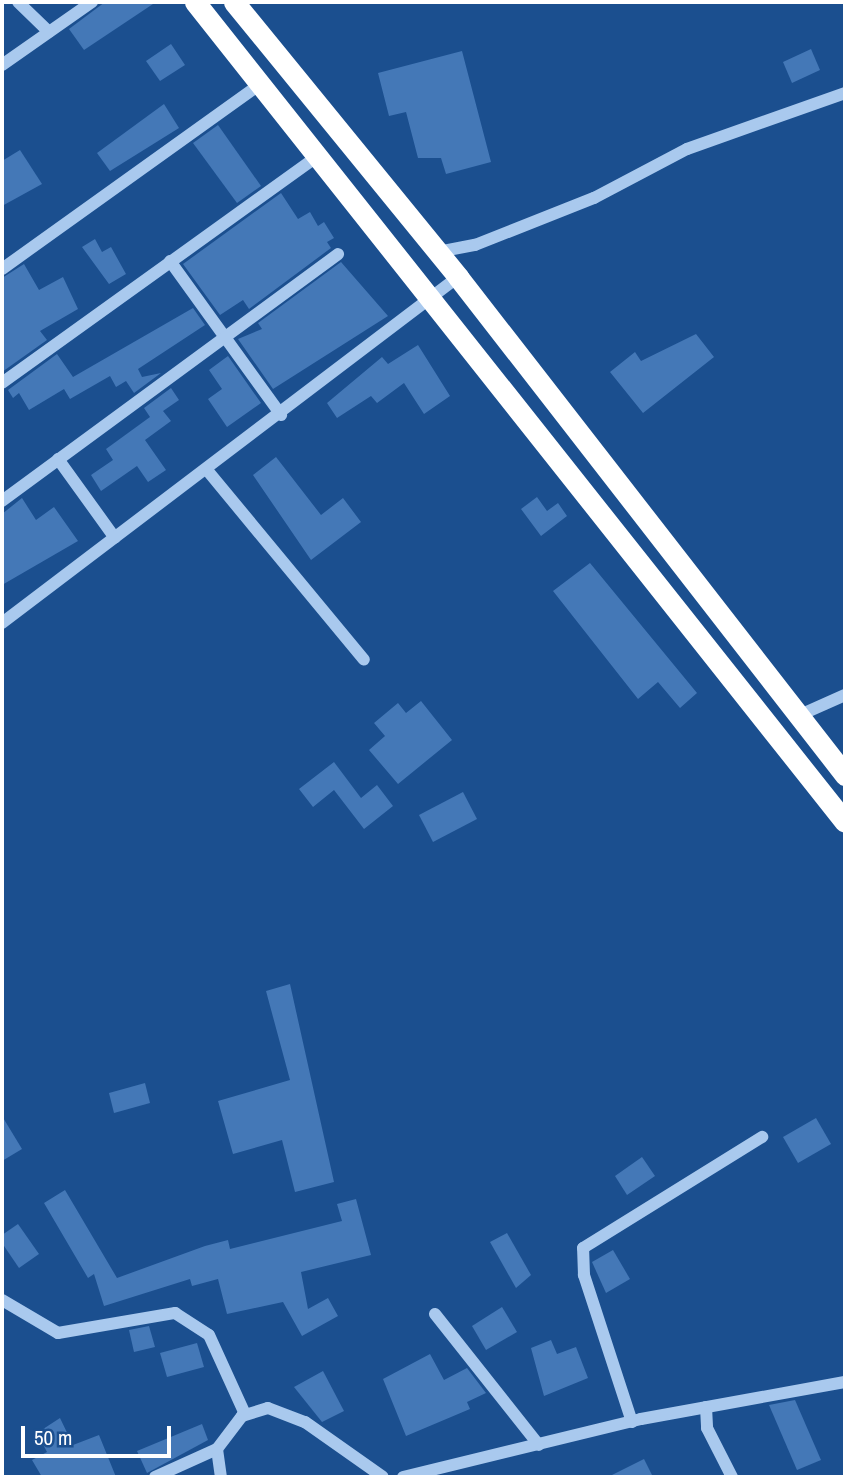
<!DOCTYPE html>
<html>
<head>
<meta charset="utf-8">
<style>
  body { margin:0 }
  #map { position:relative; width:847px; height:1479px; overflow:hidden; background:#1b4f8f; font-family:"Archivo Narrow",sans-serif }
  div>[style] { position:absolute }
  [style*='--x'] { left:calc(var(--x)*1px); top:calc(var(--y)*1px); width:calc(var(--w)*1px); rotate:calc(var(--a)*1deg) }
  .building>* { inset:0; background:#4478b7 }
  .minor>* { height:12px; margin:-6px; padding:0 6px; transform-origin:6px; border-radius:6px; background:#a9c9ee }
  .highway>* { height:21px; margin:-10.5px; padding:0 10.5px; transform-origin:10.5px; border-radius:10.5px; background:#fff }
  span { translate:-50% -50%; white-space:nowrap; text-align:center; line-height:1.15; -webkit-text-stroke:7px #1b4f8f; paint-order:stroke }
  .frame { position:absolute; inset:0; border:4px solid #fff; pointer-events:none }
  .scale { position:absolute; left:21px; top:1426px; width:150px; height:32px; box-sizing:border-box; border:4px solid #fff; border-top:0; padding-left:9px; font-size:21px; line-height:24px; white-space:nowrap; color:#fff; -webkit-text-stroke:5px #1b4f8f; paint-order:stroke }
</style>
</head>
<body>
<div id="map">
  <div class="building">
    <div style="clip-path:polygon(105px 2px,156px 2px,84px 50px,69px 29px)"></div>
    <div style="clip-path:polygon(171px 44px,185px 65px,160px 81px,146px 61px)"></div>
    <div style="clip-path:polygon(811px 49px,820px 70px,792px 83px,783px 62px)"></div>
    <div style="clip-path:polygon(462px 51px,491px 162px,446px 174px,441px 158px,418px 158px,406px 112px,389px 116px,378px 73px)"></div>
    <div style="clip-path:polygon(164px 104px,179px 128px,110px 171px,97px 153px)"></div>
    <div style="clip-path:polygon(218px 125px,261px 186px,237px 203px,193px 143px)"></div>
    <div style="clip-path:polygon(20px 150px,42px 184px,2px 206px,2px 161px)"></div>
    <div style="clip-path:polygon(281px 193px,298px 219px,310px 212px,318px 226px,324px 222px,334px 238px,327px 242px,331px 248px,249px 309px,243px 300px,220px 315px,183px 264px)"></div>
    <div style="clip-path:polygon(95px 239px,102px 252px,111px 247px,126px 274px,109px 284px,82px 247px)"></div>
    <div style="clip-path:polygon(341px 262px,388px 316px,273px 389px,238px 339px,262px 329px,258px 323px)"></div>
    <div style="clip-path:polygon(24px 264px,39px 290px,63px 277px,78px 309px,40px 331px,47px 340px,2px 372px,2px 278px)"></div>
    <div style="clip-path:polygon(193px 308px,205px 325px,138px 369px,142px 377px,161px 373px,134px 393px,126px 381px,116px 387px,110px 376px,70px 399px,64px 389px,29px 410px,19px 393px,13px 398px,8px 390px,57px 354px,73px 377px)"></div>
    <div style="clip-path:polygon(696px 334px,714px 357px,643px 413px,610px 372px,635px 352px,641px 361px)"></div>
    <div style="clip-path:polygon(418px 345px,450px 396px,424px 414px,404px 383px,377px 403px,371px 396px,337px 418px,327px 403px,382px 357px,388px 364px)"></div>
    <div style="clip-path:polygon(228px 356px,261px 403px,227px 427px,208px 399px,222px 389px,209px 370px)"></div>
    <div style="clip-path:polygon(171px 388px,179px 400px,163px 411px,171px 421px,145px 440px,166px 470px,148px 482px,137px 466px,101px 491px,91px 475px,113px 460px,106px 449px,150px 417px,144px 408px)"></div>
    <div style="clip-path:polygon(276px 457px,321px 515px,343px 498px,361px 522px,311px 560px,253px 475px)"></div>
    <div style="clip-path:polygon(537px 497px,547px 511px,558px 503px,567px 516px,541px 536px,521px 509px)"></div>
    <div style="clip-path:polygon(22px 498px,36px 520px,54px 507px,78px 541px,2px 585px,2px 514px)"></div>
    <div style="clip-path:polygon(590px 563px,697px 693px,680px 708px,658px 682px,638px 699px,553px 591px)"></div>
    <div style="clip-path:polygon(421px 701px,452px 740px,398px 784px,369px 750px,385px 736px,374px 723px,398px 703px,406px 713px)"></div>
    <div style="clip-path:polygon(334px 762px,361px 798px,377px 785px,393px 806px,364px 829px,334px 790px,313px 807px,299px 789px)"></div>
    <div style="clip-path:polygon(463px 792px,477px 819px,433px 842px,419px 815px)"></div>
    <div style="clip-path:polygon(290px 984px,334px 1182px,295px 1192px,282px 1140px,233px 1154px,218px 1101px,290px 1080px,266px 991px)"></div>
    <div style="clip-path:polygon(145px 1083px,150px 1103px,114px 1113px,109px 1093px)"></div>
    <div style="clip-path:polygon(2px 1116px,22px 1149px,2px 1161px)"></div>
    <div style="clip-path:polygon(816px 1118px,831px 1144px,798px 1163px,783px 1137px)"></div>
    <div style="clip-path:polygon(642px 1157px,655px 1176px,627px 1195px,615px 1176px)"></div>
    <div style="clip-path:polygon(65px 1190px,117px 1278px,205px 1246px,228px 1240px,230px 1249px,342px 1221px,337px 1204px,356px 1199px,371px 1255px,301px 1272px,308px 1309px,328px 1298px,338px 1316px,302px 1336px,283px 1302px,227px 1314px,218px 1279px,192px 1286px,190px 1279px,104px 1306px,94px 1274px,88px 1278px,44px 1203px)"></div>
    <div style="clip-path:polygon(18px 1224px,39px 1254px,19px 1268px,2px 1243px,2px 1235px)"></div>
    <div style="clip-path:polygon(507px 1233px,531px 1275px,516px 1288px,490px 1242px)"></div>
    <div style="clip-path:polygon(613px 1250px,630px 1279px,606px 1293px,592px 1262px)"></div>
    <div style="clip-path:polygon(502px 1307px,517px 1332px,486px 1350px,472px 1326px)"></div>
    <div style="clip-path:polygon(149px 1326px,155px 1347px,134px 1352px,129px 1330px)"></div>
    <div style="clip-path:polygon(551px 1340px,557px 1354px,576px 1347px,588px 1378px,544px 1396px,531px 1348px)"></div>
    <div style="clip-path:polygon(197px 1343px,204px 1367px,167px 1377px,160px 1353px)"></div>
    <div style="clip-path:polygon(430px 1354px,444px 1380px,467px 1368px,486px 1393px,467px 1402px,470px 1409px,406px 1436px,383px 1379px)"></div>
    <div style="clip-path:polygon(323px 1371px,344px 1411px,322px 1422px,294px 1387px)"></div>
    <div style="clip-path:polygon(795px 1400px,821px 1460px,797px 1470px,769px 1405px)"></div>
    <div style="clip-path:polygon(60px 1418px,73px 1445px,99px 1435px,116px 1477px,42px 1477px,32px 1460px,47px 1452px,37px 1433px)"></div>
    <div style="clip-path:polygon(202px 1424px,208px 1440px,147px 1473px,137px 1451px)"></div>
    <div style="clip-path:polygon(644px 1459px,653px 1477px,608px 1477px)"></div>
  </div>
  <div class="minor">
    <div style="--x:18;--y:2;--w:43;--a:44.1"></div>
    <div style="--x:2;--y:65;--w:110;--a:-35"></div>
    <div style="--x:438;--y:252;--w:38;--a:-11"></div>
    <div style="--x:475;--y:245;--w:128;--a:-21.6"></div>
    <div style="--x:594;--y:198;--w:105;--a:-27.8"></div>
    <div style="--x:687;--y:149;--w:168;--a:-19.5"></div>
    <div style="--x:170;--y:261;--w:190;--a:54.2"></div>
    <div style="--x:2;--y:269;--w:320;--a:-35.6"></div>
    <div style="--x:2;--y:383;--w:390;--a:-35.7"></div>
    <div style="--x:58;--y:459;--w:97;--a:54.2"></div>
    <div style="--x:207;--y:470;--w:246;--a:50.4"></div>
    <div style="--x:2;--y:501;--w:417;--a:-36.3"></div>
    <div style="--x:2;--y:623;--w:572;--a:-37.19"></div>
    <div style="--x:800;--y:715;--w:49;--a:-24"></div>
    <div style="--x:2;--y:1300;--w:65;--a:30.5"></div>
    <div style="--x:58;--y:1333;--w:119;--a:-9.7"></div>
    <div style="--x:175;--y:1313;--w:40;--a:32.9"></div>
    <div style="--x:209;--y:1335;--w:87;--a:65.5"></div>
    <div style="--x:435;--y:1314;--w:167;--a:51.6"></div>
    <div style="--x:706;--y:1407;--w:21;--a:87"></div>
    <div style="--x:707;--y:1428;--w:55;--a:63"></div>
    <div style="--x:632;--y:1422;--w:155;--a:-108.1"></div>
    <div style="--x:584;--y:1275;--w:27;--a:-92"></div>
    <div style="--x:583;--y:1248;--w:211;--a:-31.8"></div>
    <div style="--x:217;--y:1449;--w:28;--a:82"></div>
    <div style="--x:155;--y:1477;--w:68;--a:-24.3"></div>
    <div style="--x:217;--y:1449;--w:41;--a:-52.9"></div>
    <div style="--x:242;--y:1416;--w:27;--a:-17"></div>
    <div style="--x:268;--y:1408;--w:40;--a:21"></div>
    <div style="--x:305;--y:1422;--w:95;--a:35.2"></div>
    <div style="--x:403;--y:1477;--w:245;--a:-13.7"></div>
    <div style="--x:641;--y:1419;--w:207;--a:-10.3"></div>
  </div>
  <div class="highway">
    <div style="--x:195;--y:2;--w:1046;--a:51.6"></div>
    <div style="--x:234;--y:2;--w:355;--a:50.8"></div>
    <div style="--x:458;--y:277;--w:631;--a:52.15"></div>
  </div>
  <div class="frame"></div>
  <div class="scale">50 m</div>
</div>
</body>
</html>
